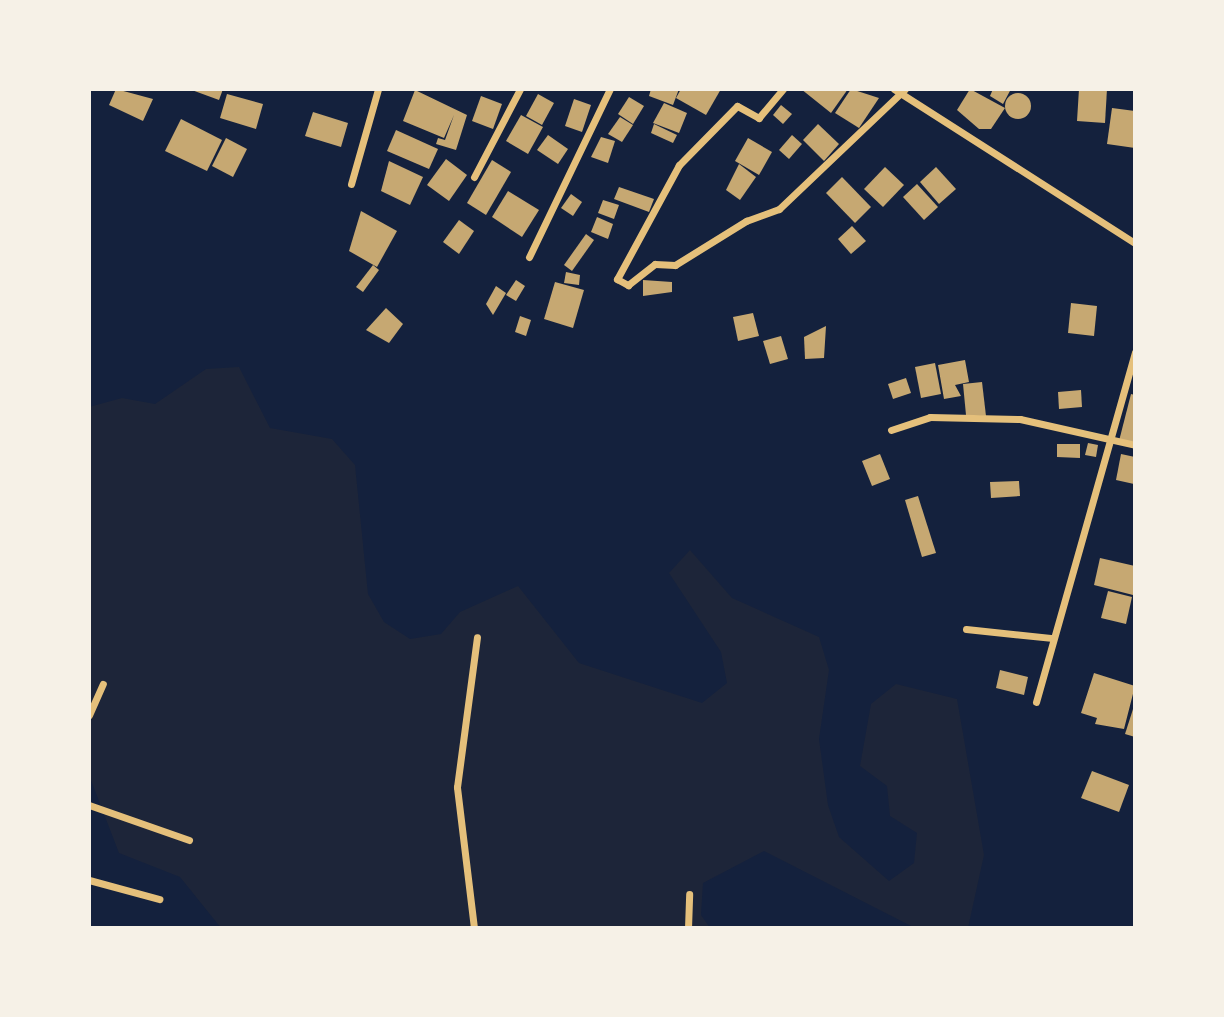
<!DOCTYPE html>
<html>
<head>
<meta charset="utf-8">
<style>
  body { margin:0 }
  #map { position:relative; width:1224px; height:1017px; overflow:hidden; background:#14213d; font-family:"Asap Condensed",sans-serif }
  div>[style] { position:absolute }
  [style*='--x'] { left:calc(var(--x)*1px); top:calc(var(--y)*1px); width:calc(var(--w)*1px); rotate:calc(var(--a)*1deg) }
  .green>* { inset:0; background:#1d2539 }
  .building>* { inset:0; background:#c6a872 }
  .round { border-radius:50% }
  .minor>* { height:7px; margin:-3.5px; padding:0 3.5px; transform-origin:3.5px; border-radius:3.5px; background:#e5c07b }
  span { translate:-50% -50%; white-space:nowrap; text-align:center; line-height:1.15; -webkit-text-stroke:6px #f6f1e7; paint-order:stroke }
  .frame { position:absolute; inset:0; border:91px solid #f6f1e7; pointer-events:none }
</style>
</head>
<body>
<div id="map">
  <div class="green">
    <div style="clip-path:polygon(239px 367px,270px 428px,332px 439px,355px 465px,368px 594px,384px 622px,410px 639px,441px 634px,460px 612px,518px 586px,579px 663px,702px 703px,727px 683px,721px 652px,669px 573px,690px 550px,732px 598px,819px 637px,829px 670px,819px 739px,828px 805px,839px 837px,889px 881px,914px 863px,917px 833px,890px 816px,887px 786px,860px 766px,871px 704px,896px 684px,957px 699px,984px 855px,968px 928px,915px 928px,764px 851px,703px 883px,701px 915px,710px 928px,221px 928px,180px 877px,119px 853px,89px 775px,89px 407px,122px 398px,155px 404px,206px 369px)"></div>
  </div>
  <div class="building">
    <div style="clip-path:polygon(116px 89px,153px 99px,143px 121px,109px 105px)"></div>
    <div style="clip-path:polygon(189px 89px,223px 89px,219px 100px)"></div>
    <div style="clip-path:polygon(651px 89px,679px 89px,673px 105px,649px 96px)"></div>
    <div style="clip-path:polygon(681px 89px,721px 89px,706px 115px,676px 98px)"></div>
    <div style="clip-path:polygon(801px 89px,848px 89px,831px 113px)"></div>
    <div style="clip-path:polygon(851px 89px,879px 98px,859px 128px,835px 113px)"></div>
    <div style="clip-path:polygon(970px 89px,1005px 108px,991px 129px,979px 129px,957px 110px)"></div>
    <div style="clip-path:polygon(993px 89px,1011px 89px,1003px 104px,990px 96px)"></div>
    <div style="clip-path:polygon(1079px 89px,1107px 89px,1105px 123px,1077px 121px)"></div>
    <div style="clip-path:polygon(415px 90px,467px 115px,456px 150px,436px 144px,438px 138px,445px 140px,454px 115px,444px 138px,403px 121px)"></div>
    <div class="round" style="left:1005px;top:93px;width:26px;height:26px"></div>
    <div style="clip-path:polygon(227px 94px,263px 104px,256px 129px,220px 118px)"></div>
    <div style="clip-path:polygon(538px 94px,554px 103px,542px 125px,526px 116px)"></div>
    <div style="clip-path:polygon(481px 96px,502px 104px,493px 129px,472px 121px)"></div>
    <div style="clip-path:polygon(629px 97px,644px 106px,633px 124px,618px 114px)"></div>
    <div style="clip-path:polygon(574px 99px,591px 105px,582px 132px,565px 126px)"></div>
    <div style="clip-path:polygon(664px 103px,687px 113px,679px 133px,653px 123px)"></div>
    <div style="clip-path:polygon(781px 105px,792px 114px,783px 124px,773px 115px)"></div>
    <div style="clip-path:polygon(1112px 108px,1135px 111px,1135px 148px,1107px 144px)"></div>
    <div style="clip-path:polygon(313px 112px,348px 123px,341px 147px,305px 136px)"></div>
    <div style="clip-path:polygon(521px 115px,543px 127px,528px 154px,506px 141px)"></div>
    <div style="clip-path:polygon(620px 117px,633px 125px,622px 142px,608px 134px)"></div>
    <div style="clip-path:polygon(181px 119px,222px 140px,207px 171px,165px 151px)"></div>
    <div style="clip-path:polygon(654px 124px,677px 135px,673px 143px,651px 133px)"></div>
    <div style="clip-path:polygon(818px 124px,839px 144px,824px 161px,803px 140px)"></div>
    <div style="clip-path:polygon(396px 130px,438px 149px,429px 169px,387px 151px)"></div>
    <div style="clip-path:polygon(548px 135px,568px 149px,558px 164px,537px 150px)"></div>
    <div style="clip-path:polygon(792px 135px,802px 144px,789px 159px,779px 150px)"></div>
    <div style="clip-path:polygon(601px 137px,615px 141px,608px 163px,591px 157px)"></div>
    <div style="clip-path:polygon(226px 138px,247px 149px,233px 177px,212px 166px)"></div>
    <div style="clip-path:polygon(748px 138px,772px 152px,759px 175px,735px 161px)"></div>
    <div style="clip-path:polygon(446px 159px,467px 175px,449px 201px,427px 185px)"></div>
    <div style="clip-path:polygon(492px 160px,511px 172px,486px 215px,467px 203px)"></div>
    <div style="clip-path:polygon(389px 161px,423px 177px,410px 205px,381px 191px)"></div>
    <div style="clip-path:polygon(739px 164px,756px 177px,740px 200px,726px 190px)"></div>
    <div style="clip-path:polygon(885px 167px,904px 185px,883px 207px,864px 189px)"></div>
    <div style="clip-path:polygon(936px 167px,956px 189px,939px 204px,920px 182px)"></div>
    <div style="clip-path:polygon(842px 177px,871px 207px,855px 223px,826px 193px)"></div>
    <div style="clip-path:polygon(917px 184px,938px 207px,924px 220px,903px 197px)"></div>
    <div style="clip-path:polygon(619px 187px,654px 199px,649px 212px,614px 199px)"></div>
    <div style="clip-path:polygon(508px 191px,539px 210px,522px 237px,492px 217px)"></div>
    <div style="clip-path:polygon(571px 194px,582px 202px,573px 216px,561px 208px)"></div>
    <div style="clip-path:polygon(603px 200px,619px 205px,614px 219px,598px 213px)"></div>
    <div style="clip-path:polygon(361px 211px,397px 231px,377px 267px,349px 251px)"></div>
    <div style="clip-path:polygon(597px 217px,613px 224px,608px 239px,591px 232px)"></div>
    <div style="clip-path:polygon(459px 220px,474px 231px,459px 254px,443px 242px)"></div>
    <div style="clip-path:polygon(852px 226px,866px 241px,851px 254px,838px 239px)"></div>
    <div style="clip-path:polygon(586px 234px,594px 240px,572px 271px,564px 265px)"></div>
    <div style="clip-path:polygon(373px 265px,379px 270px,363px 292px,356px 287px)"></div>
    <div style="clip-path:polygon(566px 272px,580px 275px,579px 285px,564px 283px)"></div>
    <div style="clip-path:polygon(516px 280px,525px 286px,516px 301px,506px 295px)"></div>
    <div style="clip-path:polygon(643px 280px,672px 282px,672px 292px,643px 296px)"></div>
    <div style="clip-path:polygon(555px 282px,584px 290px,573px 328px,544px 319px)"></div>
    <div style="clip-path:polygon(496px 286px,506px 293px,493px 315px,486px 304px)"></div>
    <div style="clip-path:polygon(1071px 303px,1097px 306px,1094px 336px,1068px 333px)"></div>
    <div style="clip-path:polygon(386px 308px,403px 324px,389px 343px,366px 330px)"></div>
    <div style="clip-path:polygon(753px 313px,759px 336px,738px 341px,733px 317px)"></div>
    <div style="clip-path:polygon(520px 316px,531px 320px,526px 336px,515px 332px)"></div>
    <div style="clip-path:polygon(826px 326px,824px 358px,805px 359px,804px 337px)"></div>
    <div style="clip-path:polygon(781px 336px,788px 359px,770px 364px,763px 341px)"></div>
    <div style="clip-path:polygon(965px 360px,969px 382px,955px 385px,961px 396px,944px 399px,938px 365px)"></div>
    <div style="clip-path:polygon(935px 363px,941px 394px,921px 398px,915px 367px)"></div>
    <div style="clip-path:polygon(906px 378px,911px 393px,893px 399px,888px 384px)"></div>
    <div style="clip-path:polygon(982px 382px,986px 416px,966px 415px,963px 384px)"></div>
    <div style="clip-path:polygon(1081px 390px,1082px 407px,1059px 409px,1058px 392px)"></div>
    <div style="clip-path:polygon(1131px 394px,1135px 395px,1135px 442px,1119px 441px)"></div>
    <div style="clip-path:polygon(1088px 443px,1098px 445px,1096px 457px,1085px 455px)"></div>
    <div style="clip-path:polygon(1057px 444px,1080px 444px,1080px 458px,1057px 457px)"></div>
    <div style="clip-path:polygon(880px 454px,890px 479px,872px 486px,862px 461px)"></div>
    <div style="clip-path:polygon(1121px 454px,1135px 457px,1134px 484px,1116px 480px)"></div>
    <div style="clip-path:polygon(1019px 481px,1020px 496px,991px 498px,990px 482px)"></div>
    <div style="clip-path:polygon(918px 496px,936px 553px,922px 557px,905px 500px)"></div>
    <div style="clip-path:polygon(1100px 558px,1135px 566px,1133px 595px,1094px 585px)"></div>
    <div style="clip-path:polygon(1108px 591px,1132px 597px,1126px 624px,1101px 618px)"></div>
    <div style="clip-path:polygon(1000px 670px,1028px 677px,1024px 695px,996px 688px)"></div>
    <div style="clip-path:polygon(1094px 673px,1135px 686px,1124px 729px,1095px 724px,1097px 718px,1081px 713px)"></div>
    <div style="clip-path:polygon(1134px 706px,1135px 706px,1135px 737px,1125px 734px)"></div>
    <div style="clip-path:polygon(1092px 771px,1129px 785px,1119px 812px,1081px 798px)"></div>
  </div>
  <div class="minor">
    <div style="--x:783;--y:89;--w:38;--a:130"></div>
    <div style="--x:759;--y:118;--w:25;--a:-151"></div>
    <div style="--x:737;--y:106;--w:83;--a:134.5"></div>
    <div style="--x:679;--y:165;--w:130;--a:118.5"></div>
    <div style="--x:617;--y:279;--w:13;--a:29"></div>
    <div style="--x:628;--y:285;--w:34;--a:-38"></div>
    <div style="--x:655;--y:264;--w:20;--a:3"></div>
    <div style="--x:675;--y:265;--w:84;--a:-31.8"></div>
    <div style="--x:746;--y:221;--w:35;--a:-20"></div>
    <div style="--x:779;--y:209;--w:174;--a:-43.6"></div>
    <div style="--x:894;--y:89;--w:286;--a:32.6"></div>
    <div style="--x:474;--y:177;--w:99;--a:-62.4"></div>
    <div style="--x:351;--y:184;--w:99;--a:-74.1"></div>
    <div style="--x:529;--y:257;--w:187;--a:-64.3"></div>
    <div style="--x:891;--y:430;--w:41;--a:-18.4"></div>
    <div style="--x:930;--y:417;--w:90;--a:1.3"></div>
    <div style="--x:1020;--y:419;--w:118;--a:12.7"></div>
    <div style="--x:966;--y:629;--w:85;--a:6"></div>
    <div style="--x:1036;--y:702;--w:364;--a:-74.2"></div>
    <div style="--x:89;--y:715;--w:34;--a:-66"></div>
    <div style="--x:89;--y:805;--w:106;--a:19.3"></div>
    <div style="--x:89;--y:880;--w:73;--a:15.2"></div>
    <div style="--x:474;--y:928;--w:142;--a:-96.9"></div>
    <div style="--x:457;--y:787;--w:151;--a:-82.4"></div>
    <div style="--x:688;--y:928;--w:34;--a:-88"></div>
  </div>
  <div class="frame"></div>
</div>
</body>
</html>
